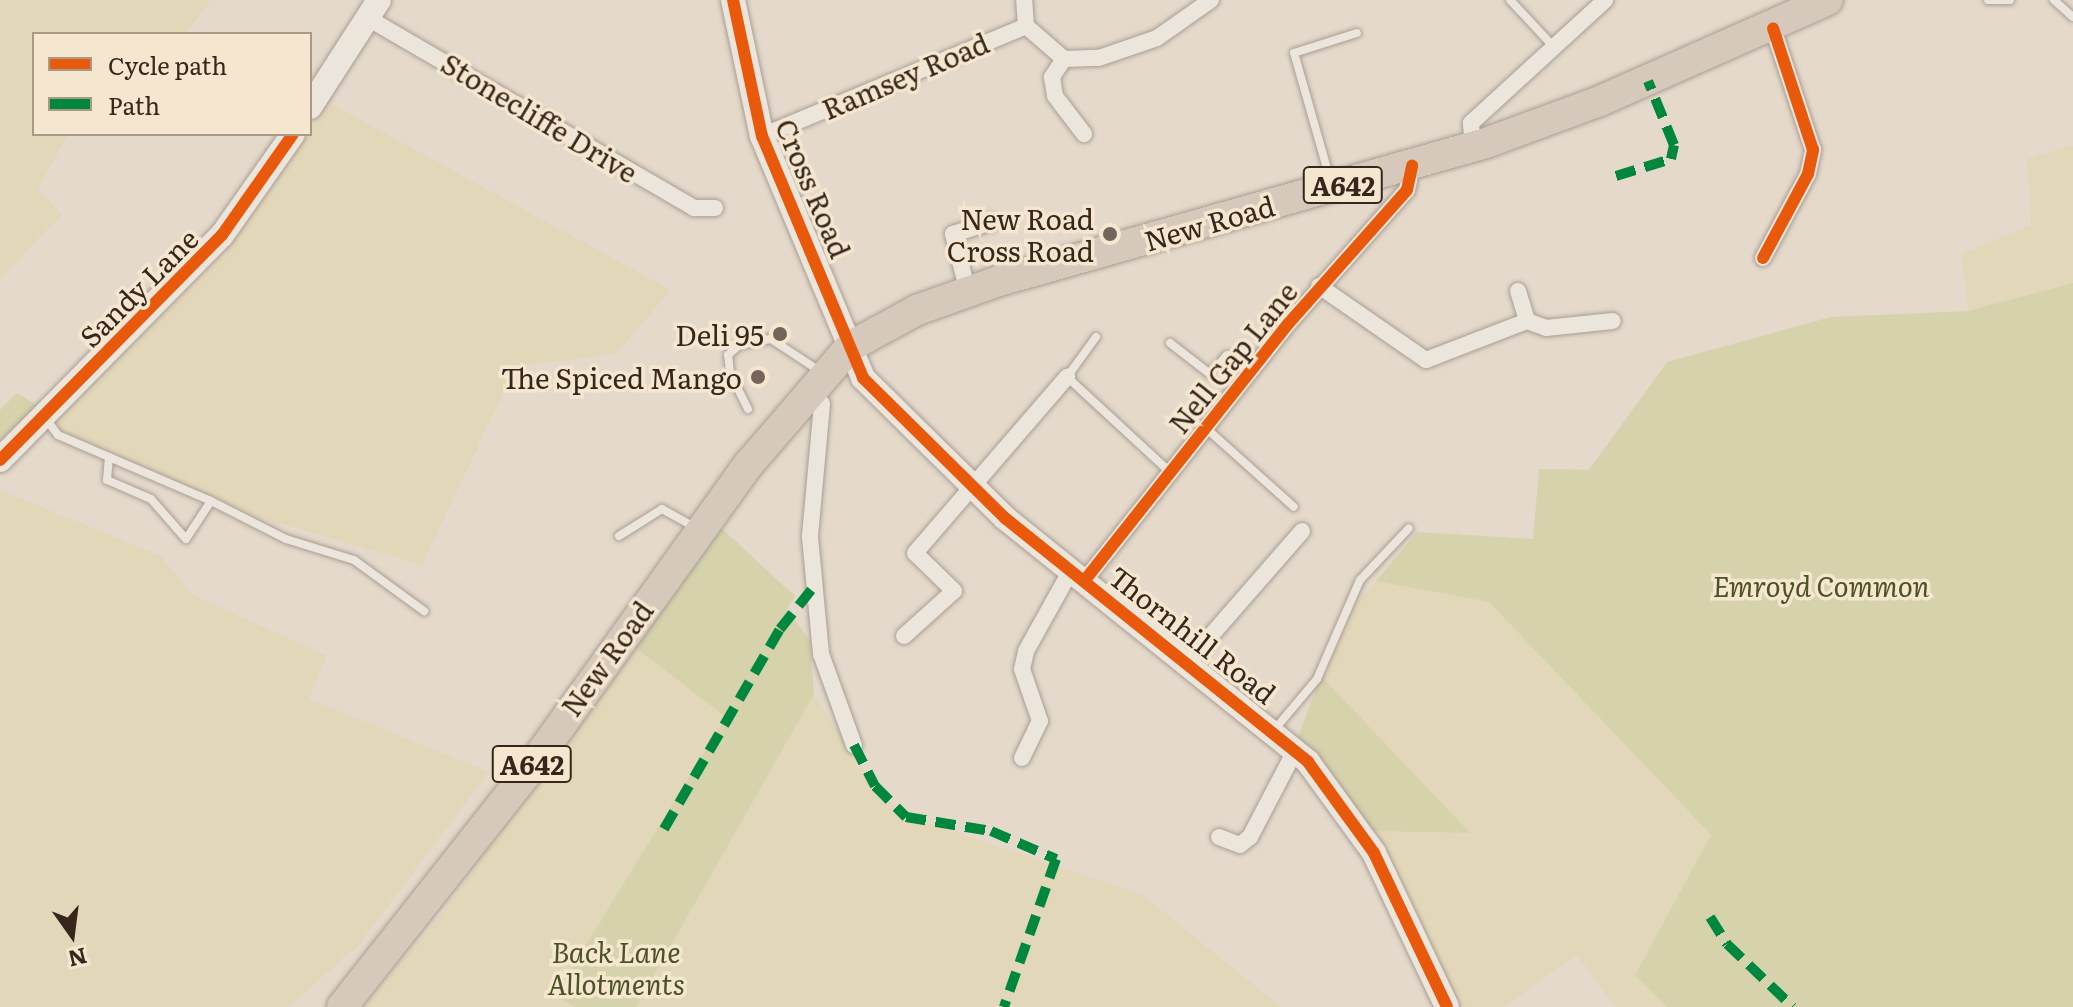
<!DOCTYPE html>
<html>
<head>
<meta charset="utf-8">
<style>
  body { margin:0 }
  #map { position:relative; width:2073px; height:1007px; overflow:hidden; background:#e4d9ca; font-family:Literata,serif }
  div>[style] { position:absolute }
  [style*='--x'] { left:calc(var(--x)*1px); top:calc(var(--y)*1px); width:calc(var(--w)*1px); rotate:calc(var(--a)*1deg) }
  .farmland>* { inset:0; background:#e3d7ba }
  .green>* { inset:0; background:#d6d2ac }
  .roads { filter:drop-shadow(0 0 2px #a99e94) drop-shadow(0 0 2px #a99e94) }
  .lane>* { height:8px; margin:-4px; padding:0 4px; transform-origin:4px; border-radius:4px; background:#ebe5dc }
  .street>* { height:16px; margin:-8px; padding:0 8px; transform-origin:8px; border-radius:8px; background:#ebe5dc }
  .secondary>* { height:24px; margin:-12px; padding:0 12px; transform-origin:12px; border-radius:12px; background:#ebe5dc }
  .highway>* { height:30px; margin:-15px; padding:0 15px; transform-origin:15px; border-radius:15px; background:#d6c9bb }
  .quiet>* { height:10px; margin-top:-5px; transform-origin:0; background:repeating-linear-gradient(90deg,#00873e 0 20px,transparent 0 30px) }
  .cycleway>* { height:12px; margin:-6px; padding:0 6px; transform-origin:6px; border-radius:6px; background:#e8590c }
  .dots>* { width:22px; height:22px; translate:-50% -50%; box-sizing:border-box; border:4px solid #f5e7cf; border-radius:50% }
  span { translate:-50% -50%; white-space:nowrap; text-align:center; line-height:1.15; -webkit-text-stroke:7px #f5e7cf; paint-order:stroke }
  .shield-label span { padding:2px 6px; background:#f5e7cf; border:2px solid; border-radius:6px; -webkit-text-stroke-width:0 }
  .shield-label { font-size:26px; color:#36261c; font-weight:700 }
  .street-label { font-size:28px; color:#36261c }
  .poi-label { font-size:28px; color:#36261c }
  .right { translate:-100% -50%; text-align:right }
  .park-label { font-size:28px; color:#4b5323; font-style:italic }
  .legend { position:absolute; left:32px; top:32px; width:280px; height:104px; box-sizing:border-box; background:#f5e7cf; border:2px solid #a99a87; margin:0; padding:10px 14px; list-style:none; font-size:24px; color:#36261c }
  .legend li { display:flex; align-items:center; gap:16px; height:40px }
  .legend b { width:40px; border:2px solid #a99a87 }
  .north { position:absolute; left:32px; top:895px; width:80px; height:80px; -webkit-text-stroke:6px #f5e7cf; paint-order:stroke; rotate:166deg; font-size:22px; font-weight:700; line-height:32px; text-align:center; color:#36261c }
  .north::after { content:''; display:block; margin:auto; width:28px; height:36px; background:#36261c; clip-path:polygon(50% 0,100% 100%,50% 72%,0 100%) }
</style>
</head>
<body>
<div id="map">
  <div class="farmland">
    <div style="clip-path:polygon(0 0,211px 0,185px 34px,34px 34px,34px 134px,68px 134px,38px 188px,62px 215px,0 279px)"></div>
    <div style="clip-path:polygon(326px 101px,671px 290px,616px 354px,516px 366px,422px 565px,261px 518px,49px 429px,223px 254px)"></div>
    <div style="clip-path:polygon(2073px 145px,2073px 283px,1968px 311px,1961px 254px,2031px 225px,2027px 159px)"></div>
    <div style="clip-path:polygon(0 490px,161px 556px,193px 595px,327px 656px,309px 699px,489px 772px,360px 944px,288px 1007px,0 1007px)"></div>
    <div style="clip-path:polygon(1376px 581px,1489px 602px,1711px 836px,1635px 974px,1667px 1007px,1616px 1007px,1576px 955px,1504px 1007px,1459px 1007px,1370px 831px,1469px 833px,1321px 676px,1343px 619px)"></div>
    <div style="clip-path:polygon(632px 645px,726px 716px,556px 994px,575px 1007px,361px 1007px,439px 918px)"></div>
    <div style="clip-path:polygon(814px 694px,875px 787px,906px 816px,1143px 895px,1281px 1007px,636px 1007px)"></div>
  </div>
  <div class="green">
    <div style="clip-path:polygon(2073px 283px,2073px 1007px,1667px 1007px,1635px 975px,1711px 835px,1489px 602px,1376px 581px,1417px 532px,1533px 539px,1539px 469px,1589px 470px,1667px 362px,1831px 317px,1968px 311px)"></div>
    <div style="clip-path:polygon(17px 393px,38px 406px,0 441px,0 410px)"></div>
    <div style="clip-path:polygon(720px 527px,795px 596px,787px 609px,810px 641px,814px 694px,636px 1007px,575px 1007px,555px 995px,726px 717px,632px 645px)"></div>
    <div style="clip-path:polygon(1321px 676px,1470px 833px,1370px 831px,1296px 742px)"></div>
  </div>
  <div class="roads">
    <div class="lane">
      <div style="--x:1510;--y:0;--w:64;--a:46.9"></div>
      <div style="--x:1988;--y:0;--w:22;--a:0"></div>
      <div style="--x:2054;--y:0;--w:25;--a:42"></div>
      <div style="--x:1330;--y:179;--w:131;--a:-105.9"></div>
      <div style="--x:1294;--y:53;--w:66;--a:-17.6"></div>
      <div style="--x:1096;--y:337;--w:49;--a:125.9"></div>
      <div style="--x:1067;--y:377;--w:139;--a:42.7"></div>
      <div style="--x:1170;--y:343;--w:51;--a:37.8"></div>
      <div style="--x:1210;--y:374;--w:25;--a:-48"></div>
      <div style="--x:1227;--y:355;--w:28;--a:39"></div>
      <div style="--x:748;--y:409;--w:40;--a:-116.6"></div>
      <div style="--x:730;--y:373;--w:18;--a:-96"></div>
      <div style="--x:728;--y:355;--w:15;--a:-42"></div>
      <div style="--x:739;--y:345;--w:33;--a:-11"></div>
      <div style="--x:771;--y:339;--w:60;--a:33.4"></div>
      <div style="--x:46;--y:419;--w:20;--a:53"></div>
      <div style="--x:58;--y:435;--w:167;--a:23.3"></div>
      <div style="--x:211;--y:501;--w:45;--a:123.3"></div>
      <div style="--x:186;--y:539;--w:53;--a:-131.2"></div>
      <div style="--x:151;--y:499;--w:48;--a:-156.6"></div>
      <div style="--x:107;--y:480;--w:23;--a:-85"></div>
      <div style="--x:1208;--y:430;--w:115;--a:41.8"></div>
      <div style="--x:211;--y:501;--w:84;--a:26.9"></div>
      <div style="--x:286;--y:539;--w:71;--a:17.2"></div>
      <div style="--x:354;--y:560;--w:87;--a:36.1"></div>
      <div style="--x:619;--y:536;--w:51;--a:-32.1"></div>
      <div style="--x:662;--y:509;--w:39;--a:29"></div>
      <div style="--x:1275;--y:729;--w:65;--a:-50"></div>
      <div style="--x:1317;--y:679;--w:108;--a:-66.5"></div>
      <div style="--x:1360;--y:580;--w:71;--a:-46.7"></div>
    </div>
    <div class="street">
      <div style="--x:366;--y:17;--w:380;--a:30.2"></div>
      <div style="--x:694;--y:208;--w:21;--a:0"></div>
      <div style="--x:1026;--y:26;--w:50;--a:41"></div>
      <div style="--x:1064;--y:59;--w:35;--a:-2"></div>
      <div style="--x:1099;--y:58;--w:61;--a:-19"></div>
      <div style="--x:1157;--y:38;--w:66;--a:-35.1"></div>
      <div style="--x:1064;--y:59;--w:22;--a:124"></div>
      <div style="--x:1052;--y:77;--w:19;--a:81"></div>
      <div style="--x:1055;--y:96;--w:48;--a:52.7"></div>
      <div style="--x:762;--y:136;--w:286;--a:-22.6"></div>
      <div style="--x:1026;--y:26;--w:26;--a:-94"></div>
      <div style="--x:1473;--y:147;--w:24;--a:-95"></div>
      <div style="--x:1471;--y:123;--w:182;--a:-42.5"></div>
      <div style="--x:1763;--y:258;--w:95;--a:-61.8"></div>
      <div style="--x:1808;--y:174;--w:25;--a:-78"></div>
      <div style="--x:1813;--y:150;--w:128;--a:-108.2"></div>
      <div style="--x:1319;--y:286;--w:130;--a:34.7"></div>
      <div style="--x:1426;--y:360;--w:108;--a:-21.1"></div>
      <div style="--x:1527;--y:321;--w:20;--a:20"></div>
      <div style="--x:1546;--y:328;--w:67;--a:-6"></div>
      <div style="--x:1518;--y:291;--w:31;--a:73"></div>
      <div style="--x:968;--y:292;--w:60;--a:-104.5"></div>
      <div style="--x:953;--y:234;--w:41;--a:-17.1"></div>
      <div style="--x:811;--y:386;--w:21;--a:59"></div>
      <div style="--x:822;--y:404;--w:134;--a:95.2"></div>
      <div style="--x:810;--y:537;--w:118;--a:84.6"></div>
      <div style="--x:821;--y:654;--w:97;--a:70.1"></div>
      <div style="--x:1085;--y:580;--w:327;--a:-51.6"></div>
      <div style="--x:1288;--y:324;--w:179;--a:-48.4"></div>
      <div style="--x:1407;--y:190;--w:25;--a:-78"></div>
      <div style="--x:904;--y:636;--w:67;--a:-42"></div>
      <div style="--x:954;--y:591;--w:54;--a:-135.7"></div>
      <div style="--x:915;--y:553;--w:233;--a:-49.2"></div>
      <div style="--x:1187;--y:663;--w:175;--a:-48.9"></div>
      <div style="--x:1022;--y:758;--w:41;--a:-64.1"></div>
      <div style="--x:1040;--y:721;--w:55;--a:-109.1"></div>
      <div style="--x:1022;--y:669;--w:18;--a:-77"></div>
      <div style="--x:1026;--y:651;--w:93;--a:-60.9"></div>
      <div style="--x:1219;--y:837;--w:22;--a:21"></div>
      <div style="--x:1240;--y:845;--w:13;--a:-39"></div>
      <div style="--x:1250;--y:837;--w:97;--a:-62.4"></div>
    </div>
    <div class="secondary">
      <div style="--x:733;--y:0;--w:139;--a:78"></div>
      <div style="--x:762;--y:136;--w:262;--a:67.3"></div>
      <div style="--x:863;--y:378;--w:199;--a:44.6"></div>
      <div style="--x:1005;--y:518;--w:389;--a:38.8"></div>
      <div style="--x:1308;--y:762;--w:112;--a:54"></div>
      <div style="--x:1374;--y:853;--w:170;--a:64.6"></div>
      <div style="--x:310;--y:107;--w:127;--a:-57.2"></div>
      <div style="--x:0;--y:460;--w:316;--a:-45.4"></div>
      <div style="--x:222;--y:235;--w:123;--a:-54.9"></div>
    </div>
    <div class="highway">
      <div style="--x:342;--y:1007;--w:297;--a:-51.7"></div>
      <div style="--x:526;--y:774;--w:382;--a:-54.3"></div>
      <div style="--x:749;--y:464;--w:156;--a:-49.2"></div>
      <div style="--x:851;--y:346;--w:75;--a:-28.6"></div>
      <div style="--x:917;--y:310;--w:87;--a:-19.5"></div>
      <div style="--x:999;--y:281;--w:506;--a:-15.82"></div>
      <div style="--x:1486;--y:143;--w:121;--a:-20.2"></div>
      <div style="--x:1600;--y:101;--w:249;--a:-23.9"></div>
    </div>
  </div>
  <div class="quiet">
    <div style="--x:1616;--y:176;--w:58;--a:-17.2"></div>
    <div style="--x:1671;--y:159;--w:14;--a:-78"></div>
    <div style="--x:1674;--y:145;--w:69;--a:-112.1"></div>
    <div style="--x:854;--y:745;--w:46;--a:62.9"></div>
    <div style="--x:875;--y:786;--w:44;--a:45"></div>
    <div style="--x:906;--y:817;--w:86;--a:9.4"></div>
    <div style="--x:991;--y:831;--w:71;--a:23.3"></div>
    <div style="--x:1056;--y:859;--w:157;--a:109.4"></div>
    <div style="--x:664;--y:829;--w:231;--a:-59.9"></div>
    <div style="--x:780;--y:629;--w:58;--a:-51.3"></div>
    <div style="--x:1710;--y:917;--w:32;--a:58"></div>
    <div style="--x:1727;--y:944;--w:91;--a:43.7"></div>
  </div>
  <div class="cycleway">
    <div style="--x:733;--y:0;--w:139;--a:78"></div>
    <div style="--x:762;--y:136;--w:262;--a:67.3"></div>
    <div style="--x:863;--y:378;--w:199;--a:44.6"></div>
    <div style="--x:1005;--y:518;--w:389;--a:38.8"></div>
    <div style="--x:1308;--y:762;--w:112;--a:54"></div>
    <div style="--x:1374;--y:853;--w:170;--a:64.6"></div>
    <div style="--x:1763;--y:258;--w:95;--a:-61.8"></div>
    <div style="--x:1808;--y:174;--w:25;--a:-78"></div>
    <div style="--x:1813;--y:150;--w:128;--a:-108.2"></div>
    <div style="--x:0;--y:460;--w:316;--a:-45.4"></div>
    <div style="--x:222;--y:235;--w:123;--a:-54.9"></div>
    <div style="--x:1085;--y:580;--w:327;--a:-51.6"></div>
    <div style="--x:1288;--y:324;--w:179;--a:-48.4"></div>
    <div style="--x:1407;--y:190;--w:25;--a:-78"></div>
  </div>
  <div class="dots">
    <div style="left:1110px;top:234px;background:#736559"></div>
    <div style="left:780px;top:334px;background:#736559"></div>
    <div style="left:758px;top:377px;background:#736559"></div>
  </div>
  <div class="shield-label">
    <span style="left:1343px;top:185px">A642</span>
    <span style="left:532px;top:764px">A642</span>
  </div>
  <div class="street-label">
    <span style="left:905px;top:75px;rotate:-23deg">Ramsey Road</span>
    <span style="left:540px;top:117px;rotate:31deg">Stonecliffe Drive</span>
    <span style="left:814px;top:188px;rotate:67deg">Cross Road</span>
    <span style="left:1209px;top:222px;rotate:-16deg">New Road</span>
    <span style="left:138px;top:287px;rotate:-45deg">Sandy Lane</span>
    <span style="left:1232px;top:357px;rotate:-51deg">Nell Gap Lane</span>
    <span style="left:1193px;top:634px;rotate:38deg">Thornhill Road</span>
    <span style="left:606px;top:658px;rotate:-54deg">New Road</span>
  </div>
  <div class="poi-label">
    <span class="right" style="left:1094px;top:234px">New Road<br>Cross Road</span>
    <span class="right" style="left:764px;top:334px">Deli 95</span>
    <span class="right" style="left:742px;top:377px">The Spiced Mango</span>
  </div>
  <div class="park-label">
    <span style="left:1821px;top:585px">Emroyd Common</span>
    <span style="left:616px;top:967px">Back Lane<br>Allotments</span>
  </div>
  <ul class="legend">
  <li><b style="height:10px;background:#e8590c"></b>Cycle path</li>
  <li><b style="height:10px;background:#00873e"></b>Path</li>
  </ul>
  <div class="north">N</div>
</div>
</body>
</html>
